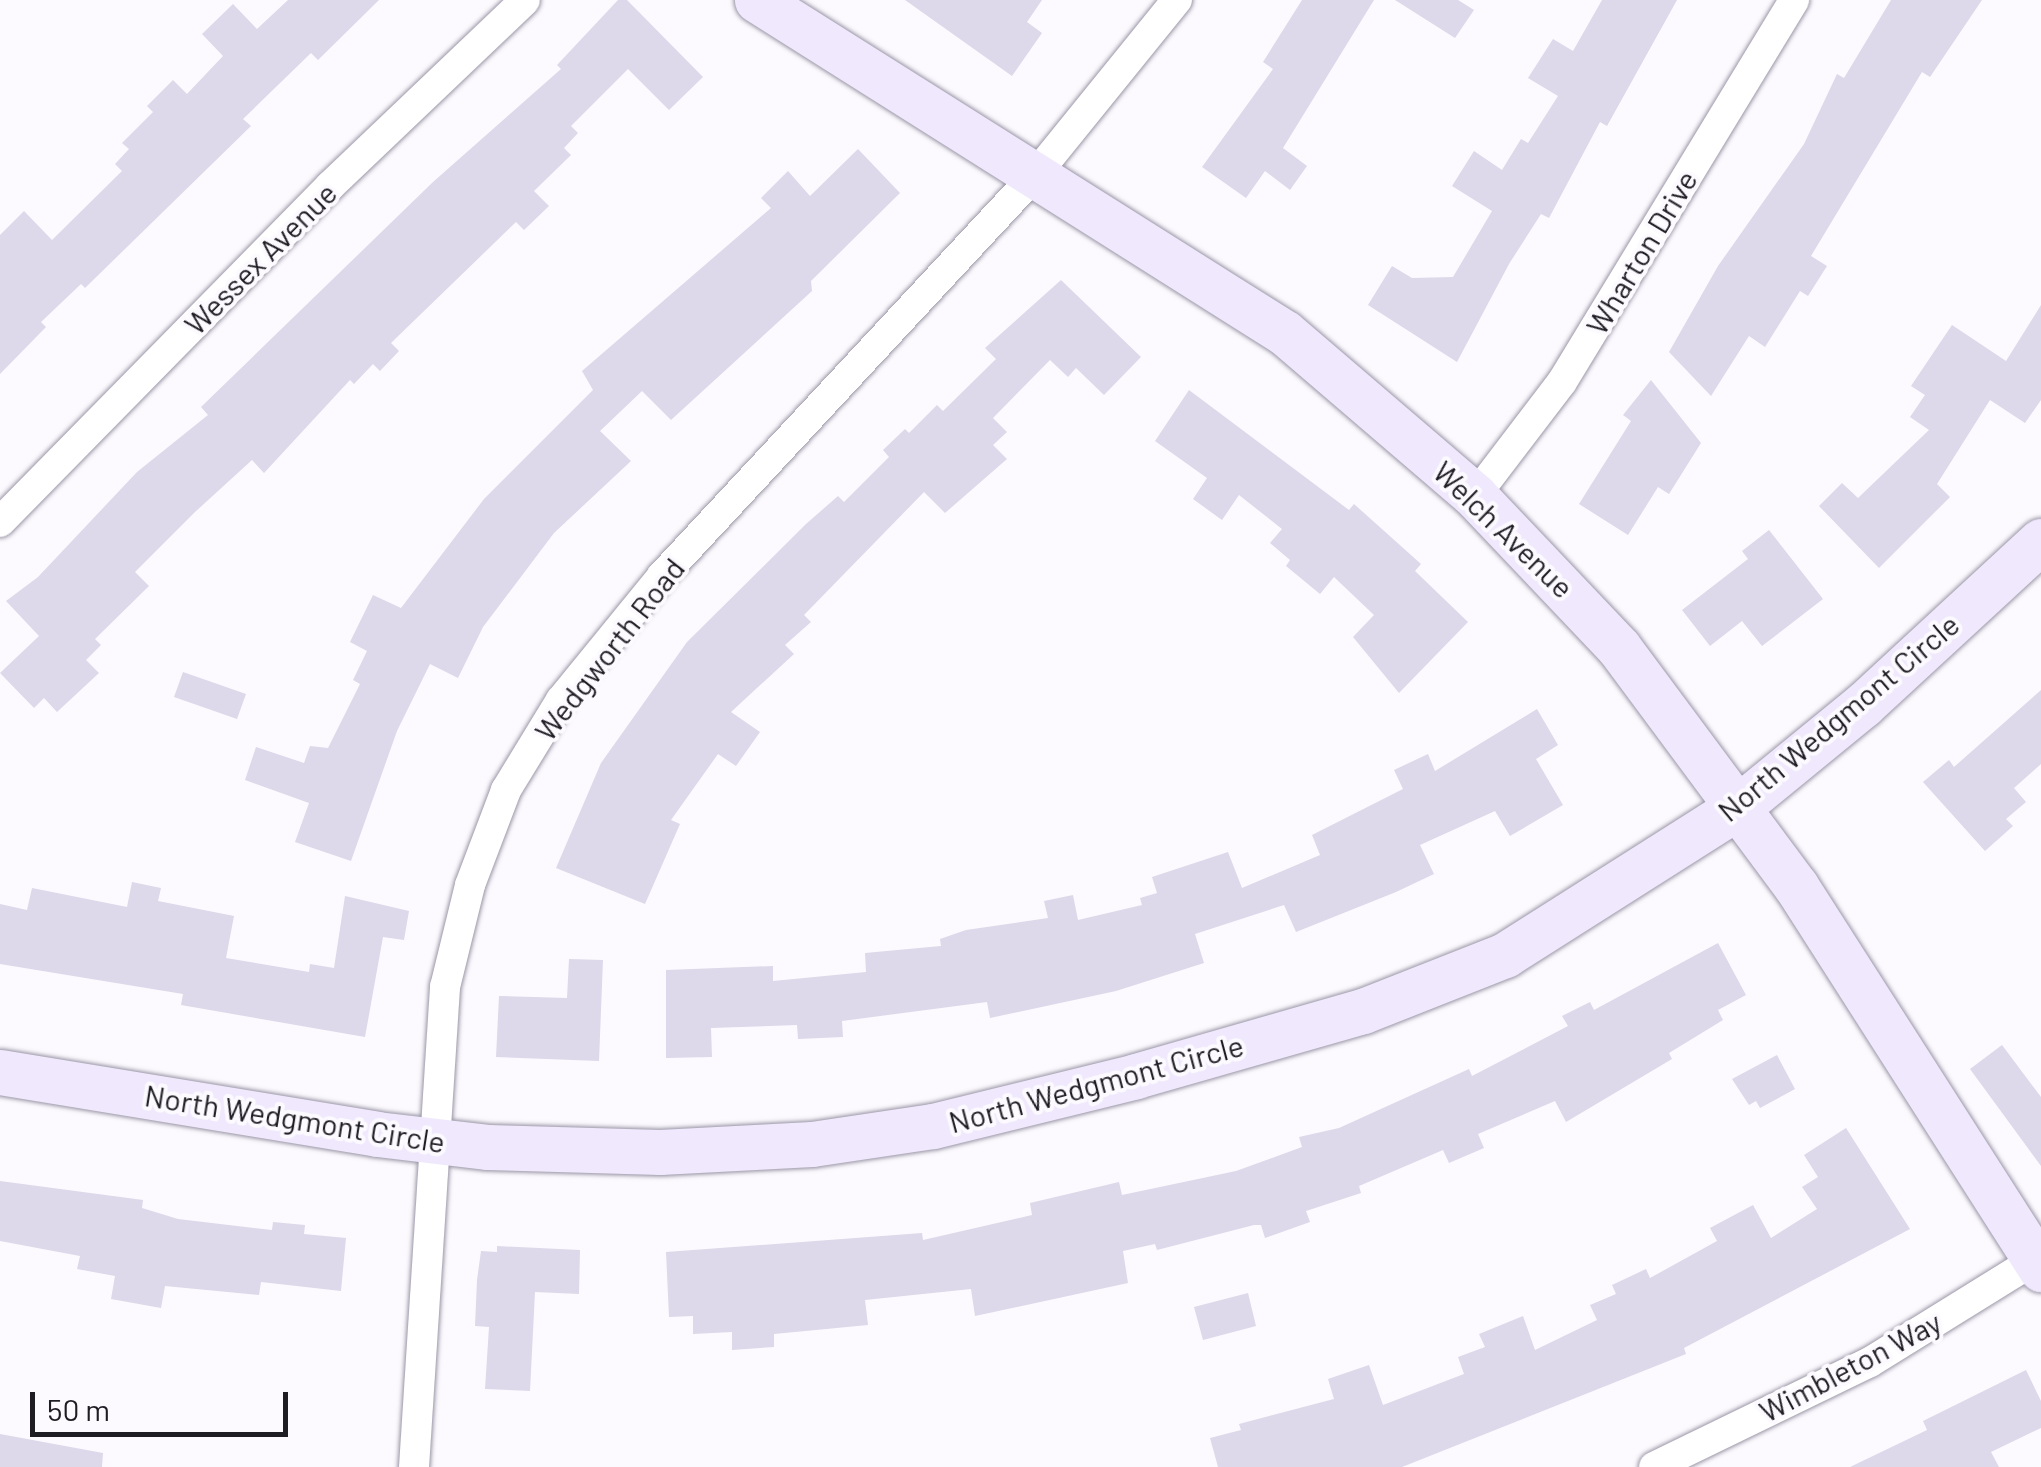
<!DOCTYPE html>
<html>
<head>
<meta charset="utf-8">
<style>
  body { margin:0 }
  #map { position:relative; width:2041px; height:1467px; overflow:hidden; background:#fcfafe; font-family:Barlow,sans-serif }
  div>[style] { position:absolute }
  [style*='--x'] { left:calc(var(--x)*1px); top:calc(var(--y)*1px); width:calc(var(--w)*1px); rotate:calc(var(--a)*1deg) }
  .building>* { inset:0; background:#ddd8ea }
  .roads { filter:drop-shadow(0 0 2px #9b96a7) drop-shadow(0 0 2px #9b96a7) }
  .street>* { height:30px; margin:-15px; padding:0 15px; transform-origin:15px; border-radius:15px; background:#fff }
  .secondary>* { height:45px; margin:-22.5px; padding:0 22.5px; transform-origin:22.5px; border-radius:22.5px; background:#f0e9fd }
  span { translate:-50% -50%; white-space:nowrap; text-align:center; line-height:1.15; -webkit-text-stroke:8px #fcfafe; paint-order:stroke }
  .street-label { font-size:30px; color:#1f1d24 }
  .scale { position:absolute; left:30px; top:1392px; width:258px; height:45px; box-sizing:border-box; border:5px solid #1f1d24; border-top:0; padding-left:12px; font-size:30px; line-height:35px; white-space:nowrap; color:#1f1d24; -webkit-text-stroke:8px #fcfafe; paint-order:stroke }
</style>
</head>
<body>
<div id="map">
  <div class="building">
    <div style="clip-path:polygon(288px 0,379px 0,318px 60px,311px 53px,243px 119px,251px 126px,85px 288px,81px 284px,41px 322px,46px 327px,0 374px,0 235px,24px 211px,52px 240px,122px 171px,115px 164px,129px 149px,122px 143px,153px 112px,147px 106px,173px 80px,187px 94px,223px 56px,202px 34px,233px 4px,257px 29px)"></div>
    <div style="clip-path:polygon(618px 0,627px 0,703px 77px,669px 110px,628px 69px,571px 126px,578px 133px,564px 148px,571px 155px,534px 191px,549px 206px,524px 230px,516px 222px,391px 343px,399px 351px,380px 371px,373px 364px,354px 384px,350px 380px,264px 473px,252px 460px,195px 512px,135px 572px,149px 586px,95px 639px,101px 645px,86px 660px,99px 673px,57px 712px,44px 698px,34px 708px,0 673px,39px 636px,6px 601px,38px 577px,137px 472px,208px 415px,201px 407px,433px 182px,561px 69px,557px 65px)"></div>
    <div style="clip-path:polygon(905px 0,1042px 0,1027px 22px,1042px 33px,1012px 76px)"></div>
    <div style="clip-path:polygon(1302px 0,1374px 0,1283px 148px,1307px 166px,1290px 190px,1265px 171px,1246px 198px,1202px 167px,1273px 69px,1263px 62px)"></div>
    <div style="clip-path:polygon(1395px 0,1458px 0,1474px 10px,1455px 38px)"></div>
    <div style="clip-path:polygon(1602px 0,1677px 0,1607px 126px,1600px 122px,1549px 218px,1541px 214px,1509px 264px,1457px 362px,1368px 305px,1392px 266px,1412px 278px,1453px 277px,1492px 211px,1452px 186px,1474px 151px,1502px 170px,1521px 139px,1528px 143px,1558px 96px,1528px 78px,1553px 39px,1573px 51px)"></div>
    <div style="clip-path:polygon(1891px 0,1982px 0,1930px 77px,1922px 72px,1811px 256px,1827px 266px,1808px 296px,1800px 291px,1765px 347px,1749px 336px,1711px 396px,1669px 352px,1718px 266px,1804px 144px,1837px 74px,1844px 78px)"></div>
    <div style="clip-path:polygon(858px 149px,900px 193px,811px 281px,812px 291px,671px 420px,642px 391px,600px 431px,631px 461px,554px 533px,483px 627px,458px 678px,430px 664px,397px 731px,351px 861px,295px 842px,309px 803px,245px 780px,256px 747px,304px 763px,310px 746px,328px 748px,360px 684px,353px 680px,367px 651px,350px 642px,373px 595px,401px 608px,484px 499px,593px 390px,582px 371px,771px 208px,761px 198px,788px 171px,810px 196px)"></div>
    <div style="clip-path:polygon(1061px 280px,1141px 357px,1104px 395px,1076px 368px,1068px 377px,1050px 360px,993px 418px,1007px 432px,993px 445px,1007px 459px,945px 513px,924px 492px,804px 615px,811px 622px,785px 645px,794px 654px,731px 712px,760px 732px,736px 766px,718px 754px,671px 820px,680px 824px,645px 904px,556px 868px,601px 763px,687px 642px,806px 524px,838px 496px,844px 502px,889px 457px,883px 450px,905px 429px,909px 433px,937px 405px,943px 411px,996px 359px,985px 348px)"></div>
    <div style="clip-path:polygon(2041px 305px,2041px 400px,2025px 423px,1990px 400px,1937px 484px,1950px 497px,1879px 568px,1819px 506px,1842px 483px,1858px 498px,1929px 430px,1910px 417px,1925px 395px,1911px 386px,1952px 325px,2006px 361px)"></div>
    <div style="clip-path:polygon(1651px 380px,1701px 443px,1669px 494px,1658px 487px,1628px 535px,1579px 504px,1631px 421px,1623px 415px)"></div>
    <div style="clip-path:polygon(1189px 390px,1349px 510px,1354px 504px,1421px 564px,1415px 571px,1468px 622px,1399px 693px,1353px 637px,1374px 615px,1334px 577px,1320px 594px,1286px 566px,1290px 560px,1270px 543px,1282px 529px,1239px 495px,1222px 520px,1193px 499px,1207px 478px,1155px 441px)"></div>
    <div style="clip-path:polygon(1769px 530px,1823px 599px,1762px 646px,1742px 621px,1710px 646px,1682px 610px,1748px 559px,1742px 551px)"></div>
    <div style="clip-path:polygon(183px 672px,246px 694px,237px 719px,174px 697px)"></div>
    <div style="clip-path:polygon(2041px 690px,2041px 764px,2014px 788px,2026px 802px,2006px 819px,2013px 826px,1985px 851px,1923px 782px,1949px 760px,1954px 767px)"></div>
    <div style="clip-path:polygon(1537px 709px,1558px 745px,1536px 759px,1563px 805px,1510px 836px,1495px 811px,1420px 845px,1434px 874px,1396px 892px,1296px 932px,1284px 905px,1195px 934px,1204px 963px,1116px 991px,990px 1018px,987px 1002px,842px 1021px,843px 1037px,798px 1039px,797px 1025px,711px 1028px,712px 1057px,666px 1058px,666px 970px,773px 966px,773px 981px,866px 972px,865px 953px,941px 946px,940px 939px,966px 930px,1048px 918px,1044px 901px,1073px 895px,1078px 920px,1142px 905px,1140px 898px,1157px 893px,1152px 877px,1228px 852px,1242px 888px,1320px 855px,1312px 835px,1403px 789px,1394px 770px,1428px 754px,1435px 771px)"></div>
    <div style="clip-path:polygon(132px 882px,161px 888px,158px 901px,234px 916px,226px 958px,309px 972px,310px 964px,334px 968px,345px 896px,409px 911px,404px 940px,383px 937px,365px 1037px,181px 1005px,183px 994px,0 964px,0 904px,27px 910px,32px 888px,127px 907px)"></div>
    <div style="clip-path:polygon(1718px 943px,1746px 995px,1718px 1010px,1723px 1020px,1669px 1053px,1672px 1059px,1566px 1122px,1555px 1101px,1478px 1134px,1484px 1148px,1449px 1163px,1443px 1150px,1359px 1186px,1361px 1193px,1306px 1211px,1310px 1222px,1265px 1238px,1261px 1225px,1254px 1225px,1157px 1250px,1155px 1244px,1123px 1251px,1128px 1283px,975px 1316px,971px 1289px,865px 1300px,868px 1325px,774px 1334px,774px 1347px,732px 1350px,732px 1332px,693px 1334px,693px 1316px,669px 1317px,666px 1252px,922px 1233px,923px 1240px,1032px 1215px,1030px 1203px,1119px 1182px,1122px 1195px,1236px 1171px,1302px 1147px,1299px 1137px,1339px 1128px,1469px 1069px,1472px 1076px,1568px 1026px,1562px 1016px,1590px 1002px,1594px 1010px)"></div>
    <div style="clip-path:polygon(569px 959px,603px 960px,599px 1061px,496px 1057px,499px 996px,567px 998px)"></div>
    <div style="clip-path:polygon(2002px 1045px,2041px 1097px,2041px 1166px,1970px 1069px)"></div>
    <div style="clip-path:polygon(1777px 1055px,1795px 1089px,1760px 1108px,1756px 1101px,1749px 1105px,1732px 1079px)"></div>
    <div style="clip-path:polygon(1846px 1128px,1910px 1229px,1684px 1348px,1686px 1354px,1402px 1467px,1218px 1467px,1210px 1438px,1241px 1430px,1239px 1424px,1334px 1399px,1328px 1379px,1369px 1365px,1383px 1405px,1464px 1374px,1458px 1357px,1485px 1347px,1479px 1334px,1523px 1316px,1535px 1350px,1597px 1320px,1590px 1305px,1616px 1294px,1612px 1285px,1646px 1269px,1650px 1278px,1717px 1241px,1710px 1228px,1753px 1205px,1771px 1238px,1817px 1209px,1802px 1187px,1818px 1177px,1804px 1155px)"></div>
    <div style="clip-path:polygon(0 1181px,143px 1200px,142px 1208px,178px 1219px,272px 1230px,273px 1222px,305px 1225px,304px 1234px,346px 1238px,341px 1291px,261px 1282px,259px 1295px,165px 1286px,161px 1308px,111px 1299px,115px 1276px,77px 1269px,80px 1256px,0 1241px)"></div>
    <div style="clip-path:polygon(497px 1246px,580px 1250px,579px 1294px,535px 1292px,530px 1391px,485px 1389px,489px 1327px,475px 1326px,477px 1280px,481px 1251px,497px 1252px)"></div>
    <div style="clip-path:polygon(1248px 1293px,1256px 1326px,1203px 1340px,1194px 1307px)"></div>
    <div style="clip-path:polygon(2026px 1370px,2041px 1401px,2041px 1428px,1991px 1452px,1999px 1467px,1850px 1467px,1927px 1430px,1923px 1421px)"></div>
    <div style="clip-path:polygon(0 1434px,103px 1453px,102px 1467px,0 1467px)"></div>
  </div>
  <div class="roads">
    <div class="street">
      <div style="--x:1475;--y:496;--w:143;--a:-52.7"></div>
      <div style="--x:1562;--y:382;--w:447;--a:-58.7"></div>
      <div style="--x:0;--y:522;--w:471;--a:-45.5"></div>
      <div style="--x:330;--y:186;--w:269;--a:-43.6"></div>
      <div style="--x:414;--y:1467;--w:481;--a:-86.3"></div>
      <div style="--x:445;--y:987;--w:105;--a:-76.2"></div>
      <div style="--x:470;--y:885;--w:102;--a:-69.2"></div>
      <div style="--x:506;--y:790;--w:105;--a:-58.6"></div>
      <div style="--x:561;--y:700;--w:160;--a:-50.8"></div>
      <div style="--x:662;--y:576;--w:549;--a:-47.07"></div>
      <div style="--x:1036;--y:174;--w:224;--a:-51"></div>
      <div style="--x:1654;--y:1467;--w:240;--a:-25.9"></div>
      <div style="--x:1870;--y:1362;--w:201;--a:-31.8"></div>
    </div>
    <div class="secondary">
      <div style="--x:757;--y:0;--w:624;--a:32.24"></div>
      <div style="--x:1285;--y:333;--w:250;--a:40.6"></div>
      <div style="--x:1475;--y:496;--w:209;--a:46.5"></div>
      <div style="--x:1619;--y:648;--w:297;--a:53.4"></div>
      <div style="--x:1796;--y:886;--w:455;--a:57.4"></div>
      <div style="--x:0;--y:1072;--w:382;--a:9.3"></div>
      <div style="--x:377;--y:1134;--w:112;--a:6.7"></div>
      <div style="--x:488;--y:1147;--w:172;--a:1.7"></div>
      <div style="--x:660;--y:1152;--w:152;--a:-3"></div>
      <div style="--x:812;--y:1144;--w:122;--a:-8.5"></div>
      <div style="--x:933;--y:1126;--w:209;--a:-13.8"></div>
      <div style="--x:1136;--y:1076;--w:236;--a:-16"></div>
      <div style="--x:1363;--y:1011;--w:153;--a:-21.5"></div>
      <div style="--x:1505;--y:955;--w:275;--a:-32.4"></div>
      <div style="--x:1737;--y:808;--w:163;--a:-39.3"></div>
      <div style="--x:1863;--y:705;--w:242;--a:-42.7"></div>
    </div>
  </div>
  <div class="street-label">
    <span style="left:1641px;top:252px;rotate:-59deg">Wharton Drive</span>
    <span style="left:260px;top:258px;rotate:-45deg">Wessex Avenue</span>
    <span style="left:1504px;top:529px;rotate:44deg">Welch Avenue</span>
    <span style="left:609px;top:649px;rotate:-52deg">Wedgworth Road</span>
    <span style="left:1838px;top:717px;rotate:-40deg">North Wedgmont Circle</span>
    <span style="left:1096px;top:1083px;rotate:-15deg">North Wedgmont Circle</span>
    <span style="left:295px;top:1118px;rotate:9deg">North Wedgmont Circle</span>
    <span style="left:1850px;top:1366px;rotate:-28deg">Wimbleton Way</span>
  </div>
  <div class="scale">50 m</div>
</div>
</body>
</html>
